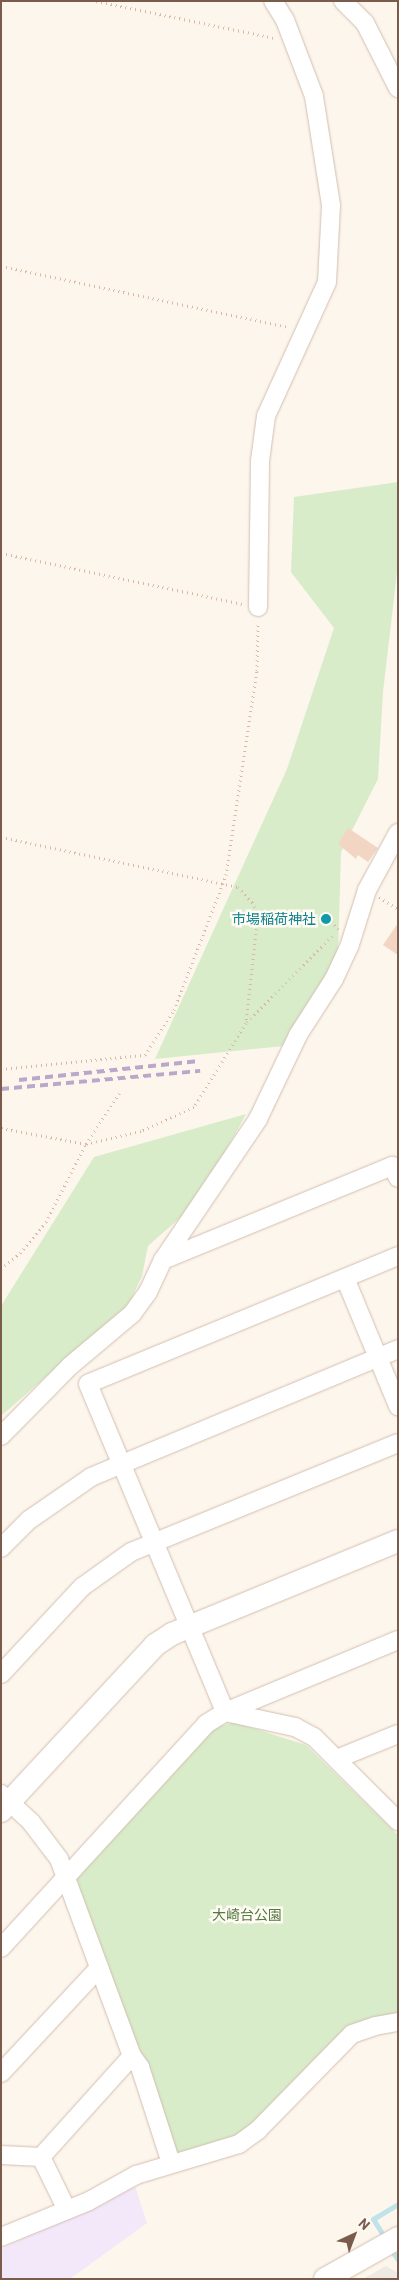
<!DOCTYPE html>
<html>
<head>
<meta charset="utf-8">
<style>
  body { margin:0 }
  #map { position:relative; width:399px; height:2280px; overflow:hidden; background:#fdf6ec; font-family:Barlow,"Noto Sans JP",sans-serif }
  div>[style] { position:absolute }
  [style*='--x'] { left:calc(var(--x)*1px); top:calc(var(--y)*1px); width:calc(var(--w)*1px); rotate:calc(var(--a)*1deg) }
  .industrial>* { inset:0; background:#efe9e4 }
  .education>* { inset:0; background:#f3e8fa }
  .green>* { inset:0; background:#d8ecc9 }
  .stream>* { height:5px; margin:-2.5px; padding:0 2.5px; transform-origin:2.5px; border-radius:2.5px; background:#bfe3e8 }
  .building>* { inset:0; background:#f3d5c3 }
  .path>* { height:3px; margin-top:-1.5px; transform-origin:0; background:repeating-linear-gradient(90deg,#d9b8a5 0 1px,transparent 0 5px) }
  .roads { filter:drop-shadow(0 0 1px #d1beb0) drop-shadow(0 0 1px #d1beb0) }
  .minor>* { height:18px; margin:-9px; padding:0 9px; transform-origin:9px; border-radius:9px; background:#fff }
  .tertiary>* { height:22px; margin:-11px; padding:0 11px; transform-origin:11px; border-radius:11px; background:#fff }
  .rail>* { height:4px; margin-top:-2px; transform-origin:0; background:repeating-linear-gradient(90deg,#b9a8c9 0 8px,transparent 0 13px) }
  .dots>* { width:14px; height:14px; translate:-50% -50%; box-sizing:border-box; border:2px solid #fffaf3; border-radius:50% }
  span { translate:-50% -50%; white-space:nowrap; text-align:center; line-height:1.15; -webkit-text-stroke:5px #fffaf3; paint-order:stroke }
  .culture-label { font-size:14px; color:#0d838f }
  .right { translate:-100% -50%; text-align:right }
  .park-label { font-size:14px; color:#537a41 }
  .frame { position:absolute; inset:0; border:2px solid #7a5c4d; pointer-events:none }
  .north { position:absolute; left:329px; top:2210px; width:50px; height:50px; -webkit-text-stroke:4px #fffaf3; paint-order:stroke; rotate:43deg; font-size:14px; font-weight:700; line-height:20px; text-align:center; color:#7a5c4d }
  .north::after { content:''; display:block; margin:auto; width:18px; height:22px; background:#7a5c4d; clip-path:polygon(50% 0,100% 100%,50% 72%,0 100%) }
</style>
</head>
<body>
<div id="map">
  <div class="industrial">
    <div style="clip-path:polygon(386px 2266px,398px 2273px,398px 2279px,363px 2279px)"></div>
  </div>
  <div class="education">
    <div style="clip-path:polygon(135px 2186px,147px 2223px,70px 2279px,1px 2279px,1px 2249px)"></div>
  </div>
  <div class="green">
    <div style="clip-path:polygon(398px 482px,398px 564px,383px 692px,378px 779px,341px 852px,338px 954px,284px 1046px,155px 1059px,287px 769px,334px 628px,291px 572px,294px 497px)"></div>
    <div style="clip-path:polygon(246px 1114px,198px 1202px,148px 1246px,142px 1276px,129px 1304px,1px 1416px,1px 1306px,94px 1157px)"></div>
    <div style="clip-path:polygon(234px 1722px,306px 1745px,397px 1834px,398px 2016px,377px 2022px,241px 2137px,177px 2154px,76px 1885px,76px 1875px,214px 1728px)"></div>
  </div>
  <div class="stream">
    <div style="--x:385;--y:2238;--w:22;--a:-122"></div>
    <div style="--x:373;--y:2219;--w:29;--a:-31"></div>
    <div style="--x:390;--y:2248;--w:14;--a:56"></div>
  </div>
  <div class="building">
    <div style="clip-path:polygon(348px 828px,378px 848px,368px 862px,358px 855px,356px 859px,338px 844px)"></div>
    <div style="clip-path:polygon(398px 923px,398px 955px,383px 945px)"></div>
  </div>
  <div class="path">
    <div style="--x:96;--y:1;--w:183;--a:11.7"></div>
    <div style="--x:1;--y:266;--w:294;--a:12"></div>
    <div style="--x:1;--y:553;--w:247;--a:11.9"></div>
    <div style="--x:1;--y:837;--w:242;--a:11.9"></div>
    <div style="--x:238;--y:887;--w:21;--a:47"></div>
    <div style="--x:252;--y:902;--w:13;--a:63"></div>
    <div style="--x:258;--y:914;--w:110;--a:96.3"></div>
    <div style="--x:246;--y:1023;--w:99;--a:121.8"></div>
    <div style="--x:194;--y:1107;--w:58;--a:155.6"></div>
    <div style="--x:141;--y:1131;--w:57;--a:166.7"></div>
    <div style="--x:86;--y:1144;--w:86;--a:-169.3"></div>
    <div style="--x:379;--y:897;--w:22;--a:32"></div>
    <div style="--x:331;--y:921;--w:11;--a:49"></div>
    <div style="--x:247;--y:1022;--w:125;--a:-45.3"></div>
    <div style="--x:1;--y:1069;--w:145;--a:-5.6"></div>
    <div style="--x:145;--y:1055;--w:54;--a:-57.2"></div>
    <div style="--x:174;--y:1010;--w:145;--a:-68.9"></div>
    <div style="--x:226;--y:875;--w:206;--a:-81.4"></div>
    <div style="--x:257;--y:671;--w:48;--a:-88.8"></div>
    <div style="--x:1;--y:1269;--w:25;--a:-40"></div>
    <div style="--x:20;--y:1253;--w:40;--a:-50"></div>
    <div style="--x:46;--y:1222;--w:88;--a:-62.9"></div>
    <div style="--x:86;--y:1144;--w:62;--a:-56.8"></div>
  </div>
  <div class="roads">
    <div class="minor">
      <div style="--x:343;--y:1;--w:31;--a:45"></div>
      <div style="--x:365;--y:23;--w:73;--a:63.1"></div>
      <div style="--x:258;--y:607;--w:146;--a:-89.2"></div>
      <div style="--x:260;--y:461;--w:45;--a:-82.4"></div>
      <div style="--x:266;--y:416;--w:147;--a:-65.5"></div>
      <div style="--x:327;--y:282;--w:77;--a:-87"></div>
      <div style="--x:331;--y:205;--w:110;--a:-98.9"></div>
      <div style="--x:314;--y:96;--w:81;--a:-110.9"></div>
      <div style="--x:285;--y:20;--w:22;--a:-122"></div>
      <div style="--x:398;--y:1256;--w:335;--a:157.6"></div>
      <div style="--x:88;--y:1384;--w:355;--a:67.3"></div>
      <div style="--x:225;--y:1712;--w:187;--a:-22.6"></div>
      <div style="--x:163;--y:1260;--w:248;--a:-22.3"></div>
      <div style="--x:392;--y:1166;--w:13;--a:63"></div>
      <div style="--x:345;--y:1278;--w:139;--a:67.5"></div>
      <div style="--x:1;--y:1436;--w:98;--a:-45.4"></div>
      <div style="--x:70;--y:1366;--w:81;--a:-40"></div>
      <div style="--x:132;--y:1314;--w:27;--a:-54"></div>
      <div style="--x:148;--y:1292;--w:35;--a:-65"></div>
      <div style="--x:163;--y:1260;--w:170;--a:-56"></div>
      <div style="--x:258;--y:1119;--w:93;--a:-64.5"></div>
      <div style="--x:298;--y:1035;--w:67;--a:-57.3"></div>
      <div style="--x:334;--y:979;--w:38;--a:-65"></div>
      <div style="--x:350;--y:944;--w:57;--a:-72.5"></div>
      <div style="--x:367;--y:890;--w:65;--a:-61.5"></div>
      <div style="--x:1;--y:1548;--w:40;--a:-45"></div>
      <div style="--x:29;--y:1520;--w:75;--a:-34.7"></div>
      <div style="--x:91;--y:1477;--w:333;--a:-22.6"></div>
      <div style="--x:1;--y:1674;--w:119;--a:-47"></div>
      <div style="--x:82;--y:1587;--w:60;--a:-35.5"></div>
      <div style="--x:131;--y:1552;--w:288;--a:-22.2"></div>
      <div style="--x:339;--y:1758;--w:64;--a:-22.1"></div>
      <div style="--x:1;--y:1794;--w:41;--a:43"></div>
      <div style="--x:31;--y:1822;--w:46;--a:52.9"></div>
      <div style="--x:59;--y:1859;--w:210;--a:69.7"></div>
      <div style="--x:132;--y:2056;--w:136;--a:132"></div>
      <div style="--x:41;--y:2157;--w:40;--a:-177.1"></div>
      <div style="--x:1;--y:1948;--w:304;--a:-47.5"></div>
      <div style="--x:206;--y:1724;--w:22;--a:-32"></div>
      <div style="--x:225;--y:1712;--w:72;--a:12.1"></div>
      <div style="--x:295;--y:1727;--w:21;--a:28"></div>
      <div style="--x:314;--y:1737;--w:119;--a:45"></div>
      <div style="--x:132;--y:2056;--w:14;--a:54"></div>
      <div style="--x:140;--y:2067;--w:101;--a:72.1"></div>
      <div style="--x:1;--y:2073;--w:144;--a:-47"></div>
      <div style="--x:41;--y:2157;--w:59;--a:63.9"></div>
      <div style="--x:1;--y:2237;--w:95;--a:-22.2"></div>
      <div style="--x:89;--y:2201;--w:54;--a:-29"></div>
      <div style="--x:136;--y:2175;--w:108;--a:-16.8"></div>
      <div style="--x:239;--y:2144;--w:24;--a:-36"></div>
      <div style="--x:258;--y:2130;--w:134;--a:-45.6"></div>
      <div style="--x:352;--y:2034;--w:24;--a:-19"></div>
      <div style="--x:375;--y:2026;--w:23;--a:-10"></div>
    </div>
    <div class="tertiary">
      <div style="--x:1;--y:1811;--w:226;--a:-47.1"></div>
      <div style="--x:155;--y:1645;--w:20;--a:-33"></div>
      <div style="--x:172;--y:1634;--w:244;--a:-22.4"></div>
      <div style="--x:325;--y:2279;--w:84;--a:-29.3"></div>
    </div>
  </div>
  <div class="rail">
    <div style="--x:19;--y:1080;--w:181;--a:-6"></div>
    <div style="--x:1;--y:1089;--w:200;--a:-5.2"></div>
  </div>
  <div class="dots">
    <div style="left:326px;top:919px;background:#0f9aa8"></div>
  </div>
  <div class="culture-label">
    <span class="right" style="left:316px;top:919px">市場稲荷神社</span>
  </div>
  <div class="park-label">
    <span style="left:247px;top:1915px">大崎台公園</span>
  </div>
  <div class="frame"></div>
  <div class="north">N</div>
</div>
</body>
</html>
